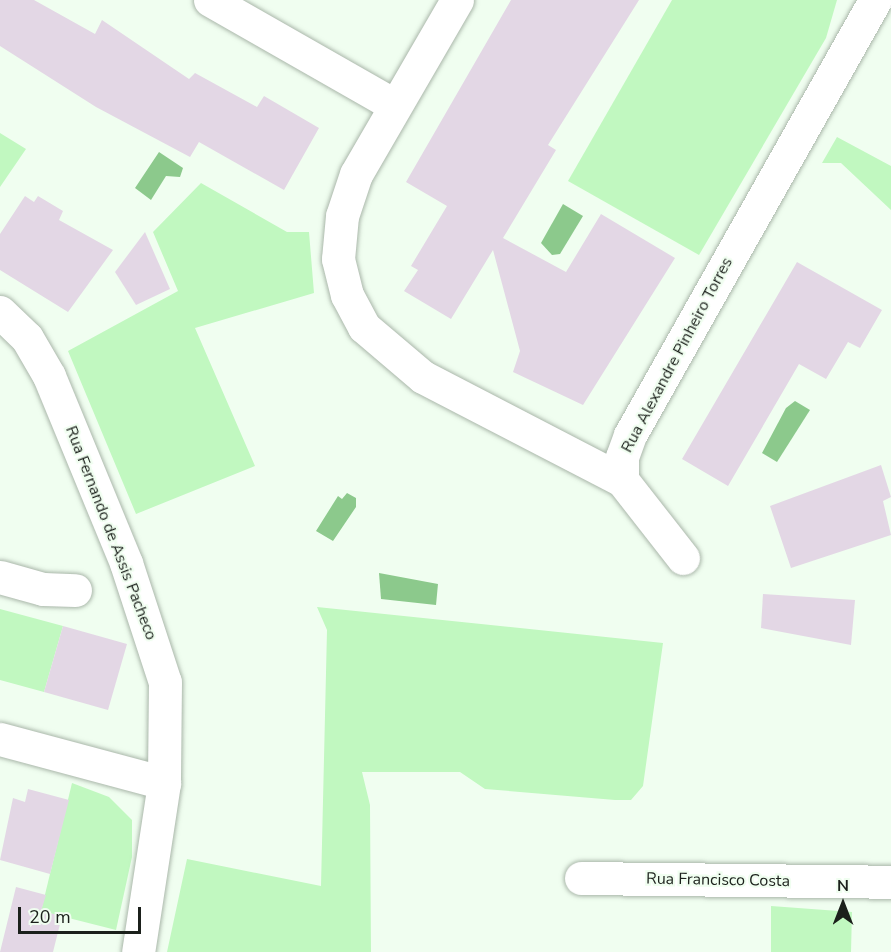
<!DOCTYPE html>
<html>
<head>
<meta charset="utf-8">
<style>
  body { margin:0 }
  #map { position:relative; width:891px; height:952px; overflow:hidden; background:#f0fef0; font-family:"Nunito Sans",sans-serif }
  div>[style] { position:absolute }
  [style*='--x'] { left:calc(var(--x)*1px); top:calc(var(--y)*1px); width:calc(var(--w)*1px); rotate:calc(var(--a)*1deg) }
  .green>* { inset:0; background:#c1f8c0 }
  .water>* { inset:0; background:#8cc98c }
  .building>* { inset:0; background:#e3d7e5 }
  .roads { filter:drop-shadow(0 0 2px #aab7aa) drop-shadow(0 0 2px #aab7aa) }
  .minor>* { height:33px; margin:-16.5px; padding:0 16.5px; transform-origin:16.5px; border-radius:16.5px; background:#fff }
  span { translate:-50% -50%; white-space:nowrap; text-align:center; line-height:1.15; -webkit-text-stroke:4.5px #f0fef0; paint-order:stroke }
  .street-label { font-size:16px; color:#1b201b }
  .north { position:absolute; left:813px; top:874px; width:60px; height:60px; -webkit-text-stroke:4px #f0fef0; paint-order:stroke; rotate:0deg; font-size:16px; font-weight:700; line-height:24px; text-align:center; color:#1b201b }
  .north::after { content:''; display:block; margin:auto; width:21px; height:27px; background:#1b201b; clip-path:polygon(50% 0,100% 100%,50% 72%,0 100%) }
  .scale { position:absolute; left:18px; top:907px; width:123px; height:27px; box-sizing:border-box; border:3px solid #1b201b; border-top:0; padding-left:8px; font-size:18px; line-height:21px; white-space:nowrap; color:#1b201b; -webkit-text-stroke:4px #f0fef0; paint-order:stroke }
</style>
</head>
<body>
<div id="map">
  <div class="green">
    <div style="clip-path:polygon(672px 0,837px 0,826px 38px,699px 255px,568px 181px)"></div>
    <div style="clip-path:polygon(0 133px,26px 149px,0 187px)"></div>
    <div style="clip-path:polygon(837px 137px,891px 166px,891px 210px,841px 163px,822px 163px)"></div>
    <div style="clip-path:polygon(201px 183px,287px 232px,309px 232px,314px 293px,195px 328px,255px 466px,136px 514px,68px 351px,178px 291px,153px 232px)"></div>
    <div style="clip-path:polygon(317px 607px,663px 643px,643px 786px,631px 800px,615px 800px,485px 789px,460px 772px,362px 772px,370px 805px,371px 952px,167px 952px,187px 859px,321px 886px,327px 630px)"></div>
    <div style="clip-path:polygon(0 609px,63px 626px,44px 692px,0 680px)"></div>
    <div style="clip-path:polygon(72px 783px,109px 797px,132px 820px,132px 857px,116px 930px,41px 911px)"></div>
    <div style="clip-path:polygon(771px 906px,852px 912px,851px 952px,771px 952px)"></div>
  </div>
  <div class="water">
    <div style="clip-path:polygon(159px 152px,183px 168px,180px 177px,166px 176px,151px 200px,135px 188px)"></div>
    <div style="clip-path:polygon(563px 204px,583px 216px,560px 254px,552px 255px,541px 243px)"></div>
    <div style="clip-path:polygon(795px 401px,810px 410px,777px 462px,762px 453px,786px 408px)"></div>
    <div style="clip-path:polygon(347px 493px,356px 498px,356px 507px,333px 541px,316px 531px,338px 496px,342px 499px)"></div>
    <div style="clip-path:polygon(379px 573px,438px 584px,436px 605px,381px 599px)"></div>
  </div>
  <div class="building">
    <div style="clip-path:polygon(0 0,34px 0,95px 34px,102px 20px,189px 79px,195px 73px,257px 107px,264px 96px,319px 128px,284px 190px,199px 142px,190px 157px,96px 107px,0 46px)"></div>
    <div style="clip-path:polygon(511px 0,639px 0,548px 145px,556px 150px,503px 238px,566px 272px,601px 214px,675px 258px,583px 405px,513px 372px,520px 351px,493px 250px,451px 319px,404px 291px,418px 270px,411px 266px,447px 206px,406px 182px)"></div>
    <div style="clip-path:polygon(25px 196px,34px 202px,38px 196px,63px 211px,59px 220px,113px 250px,68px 312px,0 270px,0 234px)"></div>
    <div style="clip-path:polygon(145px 232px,170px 289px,136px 305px,115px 272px)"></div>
    <div style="clip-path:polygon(797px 262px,882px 310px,860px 348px,848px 342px,826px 379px,799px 364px,728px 486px,682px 459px)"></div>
    <div style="clip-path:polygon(881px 465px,891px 497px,883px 501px,891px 535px,791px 568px,770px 506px)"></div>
    <div style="clip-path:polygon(763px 594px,855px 600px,851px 645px,761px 628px)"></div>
    <div style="clip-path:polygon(63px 626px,127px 644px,108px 710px,44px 692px)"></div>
    <div style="clip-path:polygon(28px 789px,69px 800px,50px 874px,0 860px,13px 798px,25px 802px)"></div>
    <div style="clip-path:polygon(16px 887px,46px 895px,41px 911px,62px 916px,53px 952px,0 952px)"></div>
  </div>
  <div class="roads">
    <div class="minor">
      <div style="--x:210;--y:0;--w:212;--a:29.7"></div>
      <div style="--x:457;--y:0;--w:201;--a:120.1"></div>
      <div style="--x:356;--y:174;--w:44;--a:108.4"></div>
      <div style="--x:342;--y:216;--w:43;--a:95.3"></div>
      <div style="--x:338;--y:259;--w:37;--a:76"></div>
      <div style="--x:347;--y:295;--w:36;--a:62"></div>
      <div style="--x:364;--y:327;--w:77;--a:40.3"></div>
      <div style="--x:423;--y:377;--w:224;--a:27.4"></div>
      <div style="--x:622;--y:480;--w:23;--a:-90"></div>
      <div style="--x:622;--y:457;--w:23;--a:-70"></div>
      <div style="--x:630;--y:435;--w:499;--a:-60.6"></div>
      <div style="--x:0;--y:312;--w:37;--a:44"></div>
      <div style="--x:27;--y:338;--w:44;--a:59.9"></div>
      <div style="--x:49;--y:376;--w:202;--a:67.6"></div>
      <div style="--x:126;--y:563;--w:125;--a:71.9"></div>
      <div style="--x:165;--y:682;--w:101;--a:90.6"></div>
      <div style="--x:164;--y:783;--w:171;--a:98.7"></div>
      <div style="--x:622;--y:480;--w:99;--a:52"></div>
      <div style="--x:0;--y:577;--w:45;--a:15.6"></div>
      <div style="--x:43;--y:589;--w:32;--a:2"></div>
      <div style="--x:0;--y:739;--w:170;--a:15"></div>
      <div style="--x:581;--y:878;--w:310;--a:0.7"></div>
    </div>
  </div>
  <div class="street-label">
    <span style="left:677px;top:355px;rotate:-62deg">Rua Alexandre Pinheiro Torres</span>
    <span style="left:111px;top:533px;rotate:69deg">Rua Fernando de Assis Pacheco</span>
    <span style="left:718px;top:880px;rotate:1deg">Rua Francisco Costa</span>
  </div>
  <div class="north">N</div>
  <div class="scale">20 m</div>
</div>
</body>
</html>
